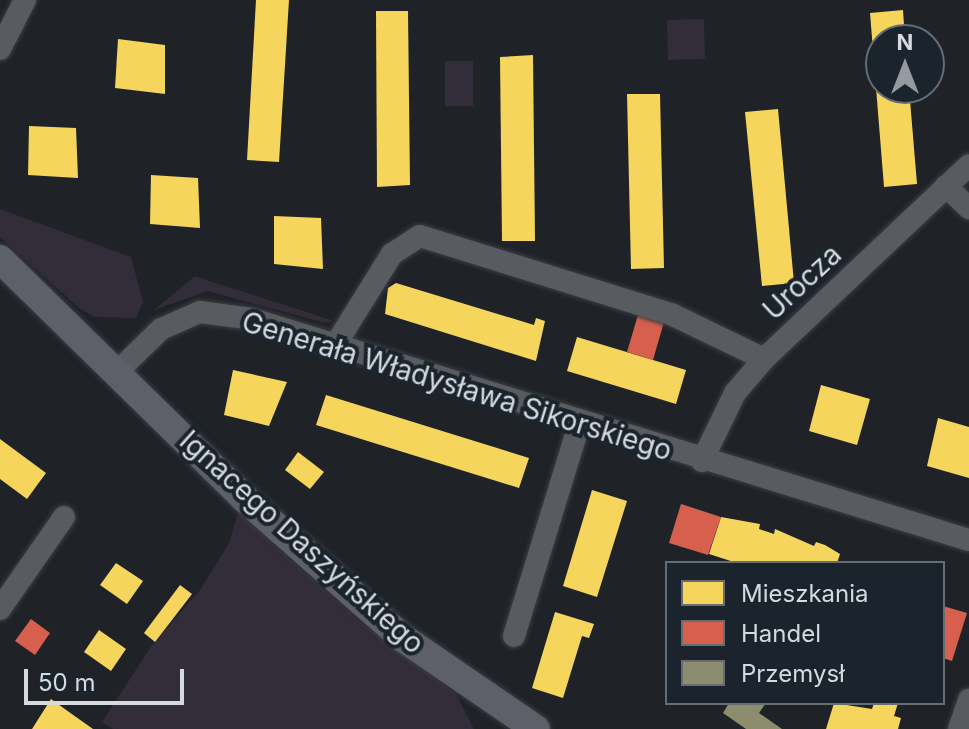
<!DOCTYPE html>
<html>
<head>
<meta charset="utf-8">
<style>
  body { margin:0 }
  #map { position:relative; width:969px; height:729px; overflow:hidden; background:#1f2328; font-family:Inter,sans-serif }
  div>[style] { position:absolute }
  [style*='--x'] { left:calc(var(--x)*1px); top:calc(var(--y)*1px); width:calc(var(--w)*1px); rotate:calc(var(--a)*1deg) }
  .green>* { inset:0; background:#332c39 }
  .homes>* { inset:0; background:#f6d55c }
  .shops>* { inset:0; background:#d6604d }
  .industry>* { inset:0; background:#8c8c6e }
  .roads { filter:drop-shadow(0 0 2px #3a3e42) drop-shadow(0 0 2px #3a3e42) }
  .minor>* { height:22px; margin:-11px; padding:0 11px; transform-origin:11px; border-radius:11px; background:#585b5f }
  .major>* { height:28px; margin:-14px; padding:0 14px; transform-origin:14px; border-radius:14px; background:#5d6068 }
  span { translate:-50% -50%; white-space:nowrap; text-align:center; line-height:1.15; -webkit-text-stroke:8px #1b232c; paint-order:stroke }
  .street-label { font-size:28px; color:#d4dae0 }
  .legend { position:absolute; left:665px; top:561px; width:280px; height:144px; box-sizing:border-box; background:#1b232c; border:2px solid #656c74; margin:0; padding:10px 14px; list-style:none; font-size:24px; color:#d4dae0 }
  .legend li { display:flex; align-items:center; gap:16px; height:40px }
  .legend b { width:40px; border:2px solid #656c74 }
  .north { position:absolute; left:865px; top:24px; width:80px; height:80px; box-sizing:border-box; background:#1b232c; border:2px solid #656c74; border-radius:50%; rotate:0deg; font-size:22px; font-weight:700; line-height:32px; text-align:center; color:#d4dae0 }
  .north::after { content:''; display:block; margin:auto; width:28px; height:36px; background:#959aa0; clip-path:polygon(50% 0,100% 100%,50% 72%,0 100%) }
  .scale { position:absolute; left:24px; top:669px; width:160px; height:36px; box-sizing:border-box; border:4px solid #d4dae0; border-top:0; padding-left:10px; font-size:24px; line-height:28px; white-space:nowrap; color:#d4dae0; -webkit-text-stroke:6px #1b232c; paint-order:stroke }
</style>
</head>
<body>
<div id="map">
  <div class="green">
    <div style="clip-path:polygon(704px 19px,705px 59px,668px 60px,667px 20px)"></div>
    <div style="clip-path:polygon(445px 61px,473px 61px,473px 106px,445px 106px)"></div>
    <div style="clip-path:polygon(0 209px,131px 257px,143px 302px,136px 318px,94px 317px,79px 308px,0 237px)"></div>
    <div style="clip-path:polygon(194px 277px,197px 277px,334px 321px,325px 323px,208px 291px,154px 310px)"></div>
    <div style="clip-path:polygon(238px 513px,361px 623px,456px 694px,474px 729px,113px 729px,102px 722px,150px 648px,200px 590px,229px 543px)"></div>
  </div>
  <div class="homes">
    <div style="clip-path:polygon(256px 0,289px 0,279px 162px,247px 160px)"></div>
    <div style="clip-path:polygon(903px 10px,905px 40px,881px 40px,881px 88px,909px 88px,917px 184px,884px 187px,870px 13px)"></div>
    <div style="clip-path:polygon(376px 11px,408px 11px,410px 185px,377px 187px)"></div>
    <div style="clip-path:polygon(118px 39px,165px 45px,165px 94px,115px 88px)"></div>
    <div style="clip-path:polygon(533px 55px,535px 241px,502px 241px,500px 57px)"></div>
    <div style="clip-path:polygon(627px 94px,660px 94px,664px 268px,631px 269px)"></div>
    <div style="clip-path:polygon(778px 109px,794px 283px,762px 286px,745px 112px)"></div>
    <div style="clip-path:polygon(29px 126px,76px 128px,78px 178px,28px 175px)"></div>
    <div style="clip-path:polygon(151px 175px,198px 178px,200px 228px,150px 224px)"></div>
    <div style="clip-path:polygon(274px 216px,321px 218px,323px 269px,274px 264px)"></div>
    <div style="clip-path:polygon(396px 283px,534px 325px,536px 318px,545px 321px,536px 361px,385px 314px,388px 288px)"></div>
    <div style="clip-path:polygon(577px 337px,686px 370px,676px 404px,567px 371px)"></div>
    <div style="clip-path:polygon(233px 370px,287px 382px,269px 426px,224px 415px)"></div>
    <div style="clip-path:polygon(821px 385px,870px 399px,857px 445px,809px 431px)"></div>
    <div style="clip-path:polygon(326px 395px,529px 458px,519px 488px,316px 425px)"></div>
    <div style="clip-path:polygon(938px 418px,969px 427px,969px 478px,927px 466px)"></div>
    <div style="clip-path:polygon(0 439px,46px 473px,27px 499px,0 479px)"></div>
    <div style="clip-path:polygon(298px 452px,324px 472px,310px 489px,285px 470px)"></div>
    <div style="clip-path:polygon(592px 490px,627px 501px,597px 597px,563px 586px)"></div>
    <div style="clip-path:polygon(721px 517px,760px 524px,759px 529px,774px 534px,775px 529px,814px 546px,816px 542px,825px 545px,840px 554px,837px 563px,737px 563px,709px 554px)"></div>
    <div style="clip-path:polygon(116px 563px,143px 581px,127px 604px,100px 585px)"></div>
    <div style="clip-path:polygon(180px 585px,192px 594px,155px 642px,144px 633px)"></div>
    <div style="clip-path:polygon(555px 612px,594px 624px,589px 638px,582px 636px,563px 698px,532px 688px)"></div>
    <div style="clip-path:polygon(99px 630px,126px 649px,111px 671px,84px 652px)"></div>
    <div style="clip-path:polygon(51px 699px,69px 712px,93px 729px,32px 729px)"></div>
    <div style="clip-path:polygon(834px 703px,872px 709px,874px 703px,898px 703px,894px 716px,901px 718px,898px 729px,826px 729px)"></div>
  </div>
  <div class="shops">
    <div style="clip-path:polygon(638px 315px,664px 322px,653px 360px,627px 352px)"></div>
    <div style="clip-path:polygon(681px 504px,721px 517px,708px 555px,669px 543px)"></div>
    <div style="clip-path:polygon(943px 606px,967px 613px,952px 661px,943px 658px)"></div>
    <div style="clip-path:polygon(31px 619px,50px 633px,35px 655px,15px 641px)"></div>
  </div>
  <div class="industry">
    <div style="clip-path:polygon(729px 703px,766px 703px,759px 713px,782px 729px,746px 729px,723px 713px)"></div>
  </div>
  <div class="roads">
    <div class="minor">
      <div style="--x:0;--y:49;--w:55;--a:-63"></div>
      <div style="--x:946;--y:186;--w:32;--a:44"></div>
      <div style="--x:334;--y:347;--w:110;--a:-58.1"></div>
      <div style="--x:392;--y:254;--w:33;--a:-33"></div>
      <div style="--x:420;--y:236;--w:265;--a:17.3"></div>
      <div style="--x:673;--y:315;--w:101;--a:25.8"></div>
      <div style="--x:116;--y:373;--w:63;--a:-44.4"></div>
      <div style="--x:161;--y:329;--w:43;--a:-23.6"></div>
      <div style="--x:200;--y:312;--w:52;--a:7.7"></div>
      <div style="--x:252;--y:319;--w:750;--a:17.13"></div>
      <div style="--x:702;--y:461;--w:76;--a:-64.1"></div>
      <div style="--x:735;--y:393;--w:45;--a:-49.5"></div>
      <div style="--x:764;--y:359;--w:282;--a:-43.4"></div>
      <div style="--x:0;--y:609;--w:112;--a:-55.2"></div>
      <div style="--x:514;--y:636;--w:224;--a:-72.9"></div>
      <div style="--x:959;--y:729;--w:31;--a:-71"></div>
    </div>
    <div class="major">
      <div style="--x:0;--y:259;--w:342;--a:44.4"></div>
      <div style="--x:244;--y:498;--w:212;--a:41.4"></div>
      <div style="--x:403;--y:638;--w:161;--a:34.4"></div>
    </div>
  </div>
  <div class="street-label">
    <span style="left:802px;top:282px;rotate:-43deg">Urocza</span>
    <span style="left:457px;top:386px;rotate:17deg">Generała Władysława Sikorskiego</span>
    <span style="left:302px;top:542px;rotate:42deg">Ignacego Daszyńskiego</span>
  </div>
  <ul class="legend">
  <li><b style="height:22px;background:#f6d55c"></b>Mieszkania</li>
  <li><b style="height:22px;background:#d6604d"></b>Handel</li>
  <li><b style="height:22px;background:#8c8c6e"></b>Przemysł</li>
  </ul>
  <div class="north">N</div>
  <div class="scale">50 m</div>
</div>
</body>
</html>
